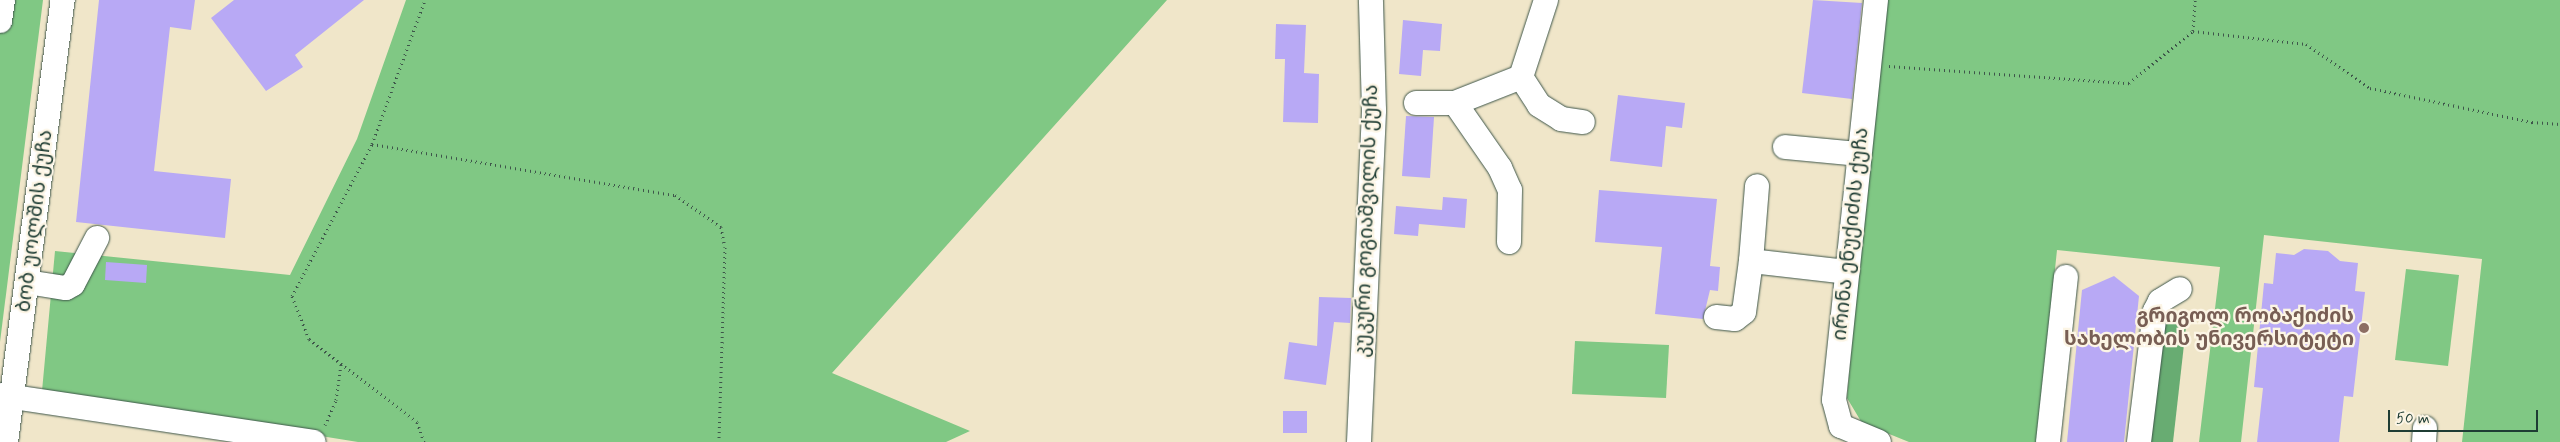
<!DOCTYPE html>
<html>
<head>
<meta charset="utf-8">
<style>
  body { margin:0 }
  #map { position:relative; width:2560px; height:442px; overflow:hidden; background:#f0e6c9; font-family:Mynerve,"Noto Sans Georgian",sans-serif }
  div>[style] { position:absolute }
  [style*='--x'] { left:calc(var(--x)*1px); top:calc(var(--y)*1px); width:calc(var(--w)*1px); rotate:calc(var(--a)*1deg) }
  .green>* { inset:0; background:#80c884 }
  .forest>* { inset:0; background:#68ac72 }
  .building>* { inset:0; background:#b8a9f5 }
  .path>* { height:3px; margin-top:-1.5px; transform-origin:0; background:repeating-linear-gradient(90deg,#3e564a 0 1px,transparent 0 5px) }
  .roads { filter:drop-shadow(0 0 1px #3e564a) drop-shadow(0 0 1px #3e564a) }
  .minor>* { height:24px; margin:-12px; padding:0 12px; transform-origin:12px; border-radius:12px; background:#fff }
  .dots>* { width:14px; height:14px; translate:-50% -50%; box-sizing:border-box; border:2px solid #fcf5e5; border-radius:50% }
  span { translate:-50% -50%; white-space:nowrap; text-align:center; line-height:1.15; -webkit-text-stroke:4.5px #fcf5e5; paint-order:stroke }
  .street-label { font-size:20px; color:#1f3d34 }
  .education-label { font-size:20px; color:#785e54; font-weight:700 }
  .right { translate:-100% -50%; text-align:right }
  .scale { position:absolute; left:2388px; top:410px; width:150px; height:22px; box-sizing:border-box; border:2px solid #1f3d34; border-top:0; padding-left:6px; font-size:15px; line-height:18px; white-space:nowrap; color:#1f3d34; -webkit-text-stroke:4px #fcf5e5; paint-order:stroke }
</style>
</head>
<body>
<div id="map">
  <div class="green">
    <div style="clip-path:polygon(0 0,43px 0,0 342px)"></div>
    <div style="clip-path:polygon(406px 0,1167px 0,832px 373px,970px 431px,946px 442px,358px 442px,42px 391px,55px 251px,290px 275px,357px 139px)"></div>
    <div style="clip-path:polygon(1883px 0,2560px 0,2560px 442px,2462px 442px,2482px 259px,2264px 235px,2241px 442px,2199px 442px,2220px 267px,2057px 250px,2037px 442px,1909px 442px,1862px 423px,1847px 398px)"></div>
    <div style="clip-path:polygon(2406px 269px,2459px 275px,2448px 366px,2395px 360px)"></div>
    <div style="clip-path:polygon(1575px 341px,1669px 345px,1666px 398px,1572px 394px)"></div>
  </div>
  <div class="forest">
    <div style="clip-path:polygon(2160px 316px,2187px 318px,2173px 442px,2146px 442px)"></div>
  </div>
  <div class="building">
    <div style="clip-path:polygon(99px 0,195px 0,191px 30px,170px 27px,154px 171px,231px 179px,225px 238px,76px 222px)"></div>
    <div style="clip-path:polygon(234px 0,364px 0,295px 55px,303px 67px,266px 91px,211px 18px)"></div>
    <div style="clip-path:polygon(1813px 0,1862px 3px,1852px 99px,1802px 93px)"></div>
    <div style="clip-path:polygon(1403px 20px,1442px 24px,1440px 51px,1423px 50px,1421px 76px,1399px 74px)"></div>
    <div style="clip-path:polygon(1276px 24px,1306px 25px,1304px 73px,1319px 74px,1318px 123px,1283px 122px,1285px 59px,1275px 59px)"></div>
    <div style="clip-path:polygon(1618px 95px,1685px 103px,1682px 128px,1666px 126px,1662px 167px,1610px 161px)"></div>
    <div style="clip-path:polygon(1406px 116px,1434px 117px,1430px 178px,1402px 176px)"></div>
    <div style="clip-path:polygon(1599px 190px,1717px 199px,1710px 266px,1720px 267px,1718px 291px,1710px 290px,1703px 319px,1655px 314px,1662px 247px,1595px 242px)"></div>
    <div style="clip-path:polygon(1443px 197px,1467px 199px,1465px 228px,1419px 224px,1418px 236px,1394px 234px,1396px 206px,1442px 210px)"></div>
    <div style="clip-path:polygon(2304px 249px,2328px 251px,2340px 261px,2358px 263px,2355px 291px,2365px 292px,2353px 397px,2344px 396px,2339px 442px,2257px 442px,2263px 388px,2254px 387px,2264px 283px,2273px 284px,2276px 253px,2294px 255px)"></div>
    <div style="clip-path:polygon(106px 262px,147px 265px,146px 283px,105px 280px)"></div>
    <div style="clip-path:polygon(2114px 276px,2139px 296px,2124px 442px,2067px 442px,2082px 290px)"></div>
    <div style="clip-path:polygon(1319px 297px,1351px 298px,1350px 323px,1334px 322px,1326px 385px,1284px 379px,1289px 342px,1317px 346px)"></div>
    <div style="clip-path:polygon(1283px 411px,1307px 411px,1307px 433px,1283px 433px)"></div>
  </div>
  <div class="path">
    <div style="--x:2193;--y:31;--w:114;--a:6.6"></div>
    <div style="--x:2306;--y:44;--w:78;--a:34.5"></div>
    <div style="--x:2370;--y:88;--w:166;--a:11.9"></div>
    <div style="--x:2532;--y:122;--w:28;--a:4"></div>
    <div style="--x:1889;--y:66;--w:241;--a:4.1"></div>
    <div style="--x:2129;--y:83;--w:82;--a:-39.1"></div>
    <div style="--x:2193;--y:31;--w:31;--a:-86"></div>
    <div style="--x:372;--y:144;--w:153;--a:-69.8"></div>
    <div style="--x:325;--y:425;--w:27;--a:-66"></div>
    <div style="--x:336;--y:400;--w:37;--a:-82"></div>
    <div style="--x:424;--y:442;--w:21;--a:-109"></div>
    <div style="--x:417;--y:422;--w:136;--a:-142.5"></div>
    <div style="--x:309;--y:339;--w:46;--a:-111.6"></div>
    <div style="--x:292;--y:296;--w:172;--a:-62.2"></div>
    <div style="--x:372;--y:144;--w:307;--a:9.6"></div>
    <div style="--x:675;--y:195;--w:56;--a:34.8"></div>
    <div style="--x:721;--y:227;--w:20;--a:79"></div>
    <div style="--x:725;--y:247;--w:195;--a:91.8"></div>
  </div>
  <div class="roads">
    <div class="minor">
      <div style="--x:1876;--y:0;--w:402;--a:96"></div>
      <div style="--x:1834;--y:400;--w:27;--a:75"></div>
      <div style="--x:1841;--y:426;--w:41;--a:22.8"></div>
      <div style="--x:0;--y:21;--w:21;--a:-82"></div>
      <div style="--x:1521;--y:77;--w:33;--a:57"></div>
      <div style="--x:1539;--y:105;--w:26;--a:32"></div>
      <div style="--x:1561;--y:119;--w:22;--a:8"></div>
      <div style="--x:1416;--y:103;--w:39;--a:0"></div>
      <div style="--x:1455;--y:103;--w:71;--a:-21.5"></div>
      <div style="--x:1521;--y:77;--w:81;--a:-72"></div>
      <div style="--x:1455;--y:103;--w:79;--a:55.3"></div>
      <div style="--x:1500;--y:168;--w:24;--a:66"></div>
      <div style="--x:1510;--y:190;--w:52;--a:91.1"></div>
      <div style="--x:1785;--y:147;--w:74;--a:5.4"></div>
      <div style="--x:1751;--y:261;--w:75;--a:-85.4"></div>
      <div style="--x:27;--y:282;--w:39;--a:9"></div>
      <div style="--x:66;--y:288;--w:8;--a:-30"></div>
      <div style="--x:73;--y:284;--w:52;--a:-62.4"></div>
      <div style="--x:1716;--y:317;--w:19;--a:6"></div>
      <div style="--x:1735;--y:319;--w:11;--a:-38"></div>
      <div style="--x:1744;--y:312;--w:51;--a:-82.2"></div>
      <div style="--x:1751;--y:261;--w:97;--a:6.5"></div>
      <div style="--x:0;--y:395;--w:317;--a:8.5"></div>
      <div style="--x:6;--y:442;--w:446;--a:-82.7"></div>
      <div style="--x:1359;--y:442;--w:332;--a:-87.4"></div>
      <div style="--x:1374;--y:110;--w:110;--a:-91.6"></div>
      <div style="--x:2048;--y:442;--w:166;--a:-83.8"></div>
      <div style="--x:2139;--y:442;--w:132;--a:-83"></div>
      <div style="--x:2155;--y:311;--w:11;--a:-63"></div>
      <div style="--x:2160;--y:301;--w:23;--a:-31"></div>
      <div style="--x:2424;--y:442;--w:14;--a:-86"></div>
    </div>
  </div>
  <div class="dots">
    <div style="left:2364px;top:328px;background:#8d6e63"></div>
  </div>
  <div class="street-label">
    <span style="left:35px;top:221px;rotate:-83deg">ბობ უოლშის ქუჩა</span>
    <span style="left:1367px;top:221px;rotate:-88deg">კუკური გოგიაშვილის ქუჩა</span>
    <span style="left:1851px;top:234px;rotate:-84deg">ირინა ენუქიძის ქუჩა</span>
  </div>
  <div class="education-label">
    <span class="right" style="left:2354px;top:328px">გრიგოლ რობაქიძის<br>სახელობის უნივერსიტეტი</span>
  </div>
  <div class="scale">50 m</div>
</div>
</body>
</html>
